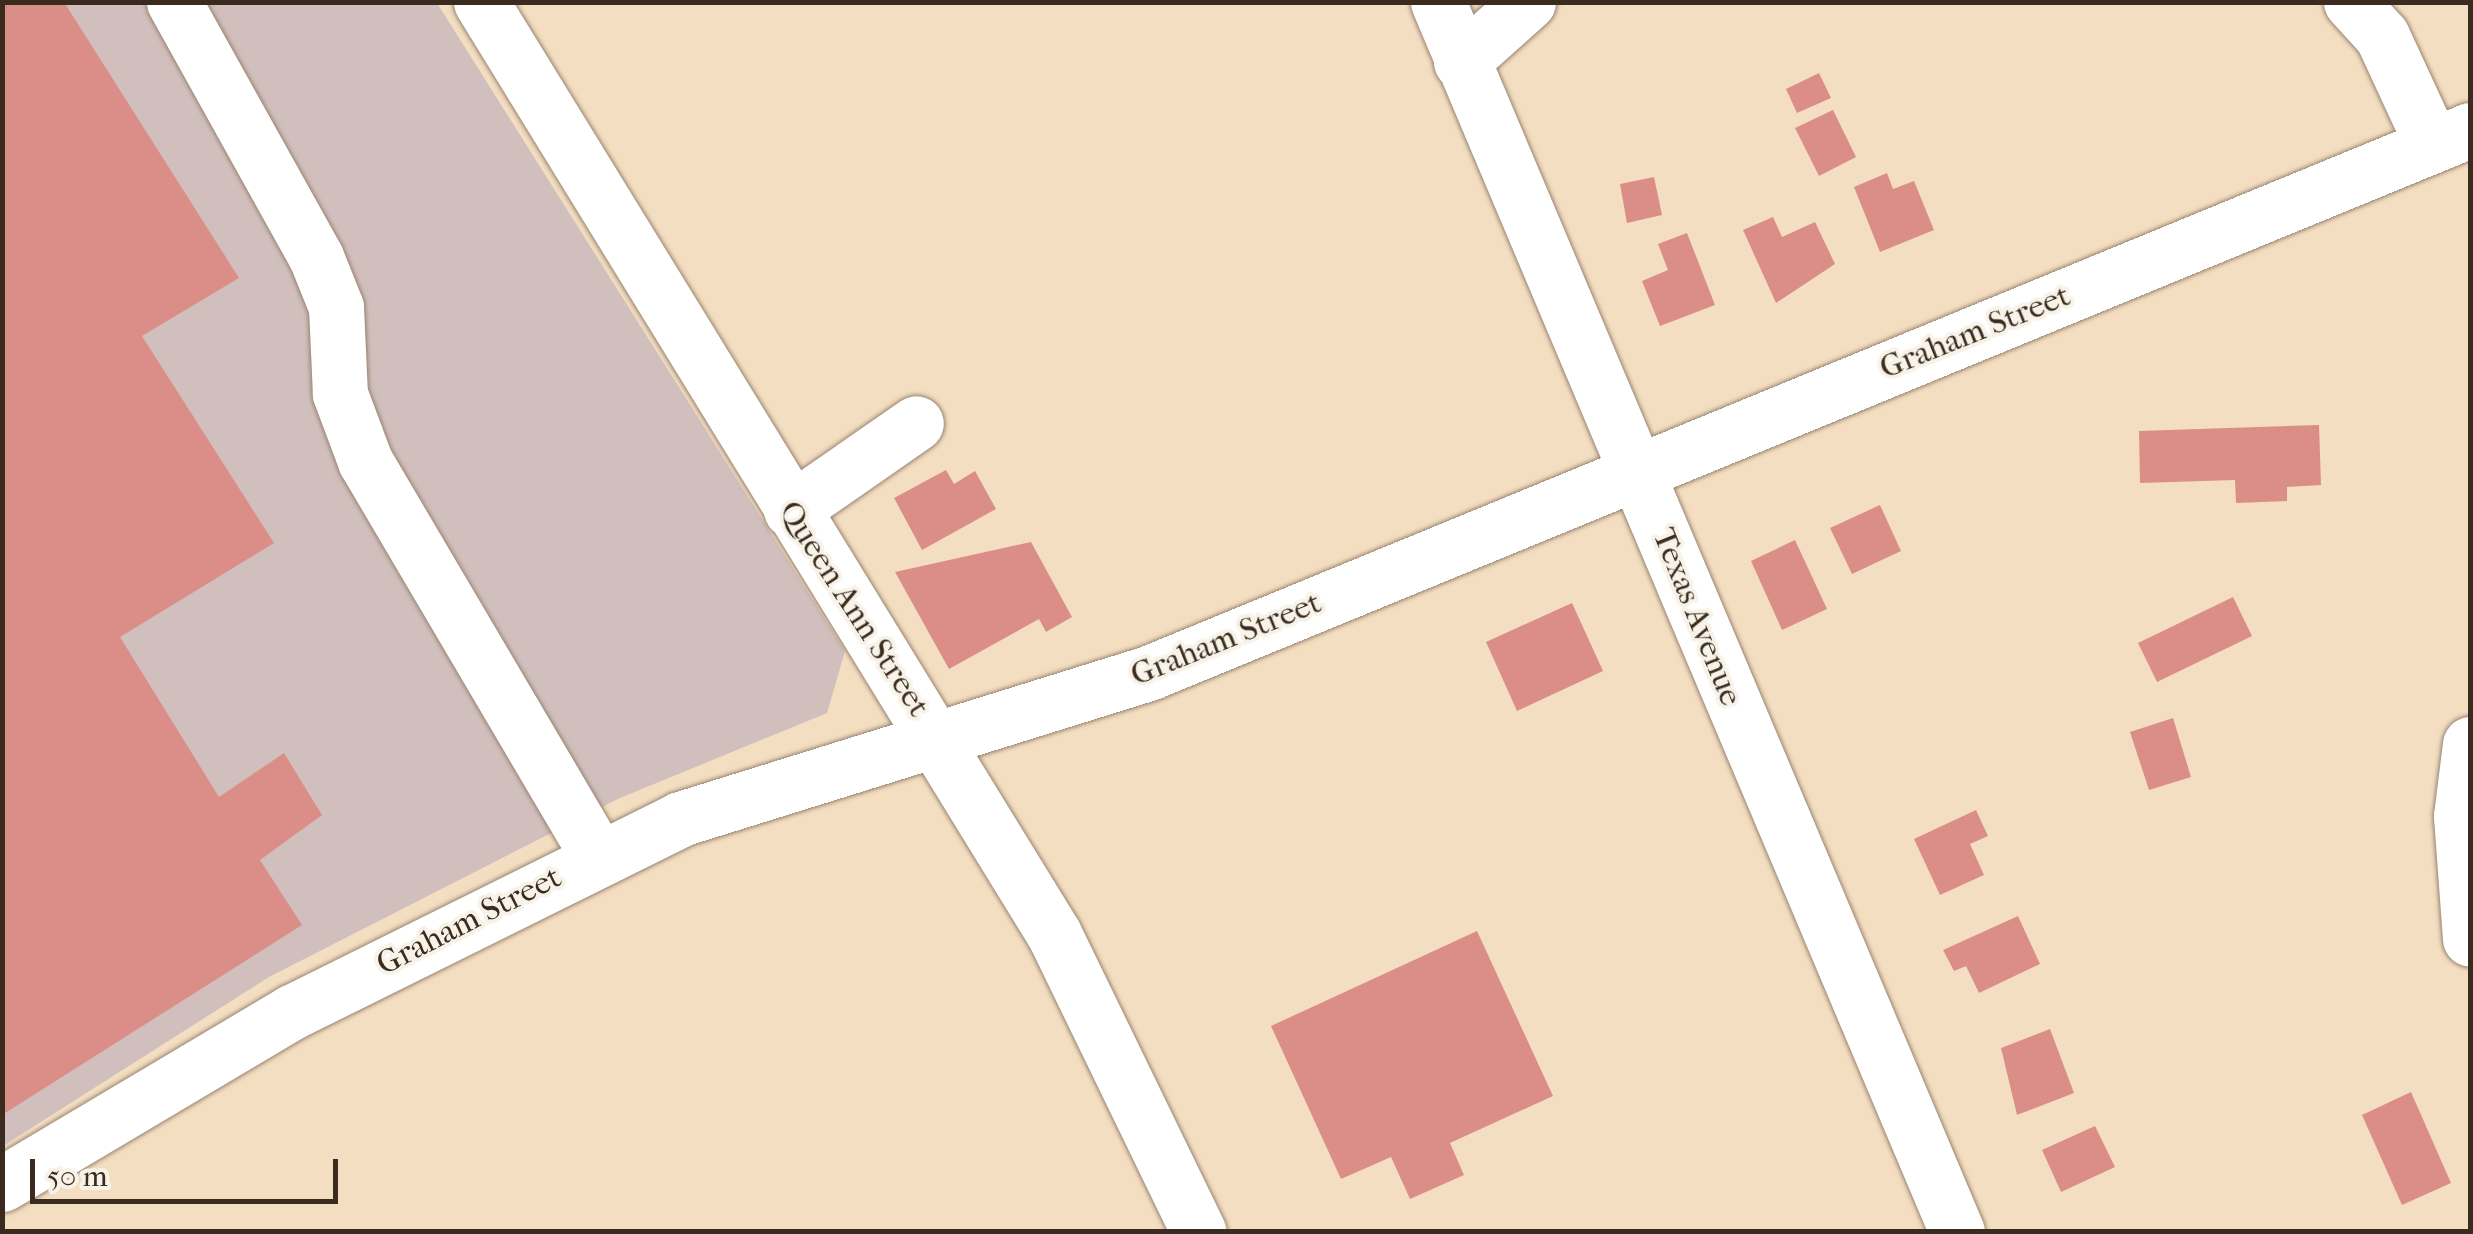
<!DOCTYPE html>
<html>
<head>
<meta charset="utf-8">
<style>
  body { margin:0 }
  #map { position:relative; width:2473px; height:1234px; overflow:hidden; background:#f4dec1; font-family:"IM FELL French Canon",serif }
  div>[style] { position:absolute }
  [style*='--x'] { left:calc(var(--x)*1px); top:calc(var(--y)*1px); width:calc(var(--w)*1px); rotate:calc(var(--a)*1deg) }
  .industrial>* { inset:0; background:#d1bfbe }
  .building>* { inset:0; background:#db8e87 }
  .roads { filter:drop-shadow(0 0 2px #988470) drop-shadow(0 0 2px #988470) }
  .minor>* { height:55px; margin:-27.5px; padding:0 27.5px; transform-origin:27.5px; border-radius:27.5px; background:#fff }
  span { translate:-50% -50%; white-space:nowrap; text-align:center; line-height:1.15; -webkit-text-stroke:8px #f7f3e8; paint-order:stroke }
  .street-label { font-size:32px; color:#3b2a1e }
  .frame { position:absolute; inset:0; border:5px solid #3b2a1e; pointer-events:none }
  .scale { position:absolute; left:30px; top:1159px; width:308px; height:45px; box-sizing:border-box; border:5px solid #3b2a1e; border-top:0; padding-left:12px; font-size:30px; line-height:35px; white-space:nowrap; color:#3b2a1e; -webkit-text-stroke:8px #f7f3e8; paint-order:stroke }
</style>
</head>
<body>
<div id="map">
  <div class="industrial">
    <div style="clip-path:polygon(3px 3px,437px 3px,845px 651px,827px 713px,620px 798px,269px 977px,3px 1146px)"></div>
  </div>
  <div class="building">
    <div style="clip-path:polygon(2px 2px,64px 2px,239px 278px,142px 336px,274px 543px,120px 637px,219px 797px,284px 753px,322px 815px,260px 860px,302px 925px,2px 1115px)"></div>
    <div style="clip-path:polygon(1819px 73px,1831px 98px,1797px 113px,1786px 89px)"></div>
    <div style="clip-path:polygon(1833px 110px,1856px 157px,1819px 176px,1795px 128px)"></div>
    <div style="clip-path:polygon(1887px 173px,1893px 189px,1914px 181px,1934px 230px,1880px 252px,1854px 187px)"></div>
    <div style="clip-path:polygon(1654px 177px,1662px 215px,1627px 223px,1620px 184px)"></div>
    <div style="clip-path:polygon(1773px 217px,1782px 237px,1815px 222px,1835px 264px,1776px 303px,1743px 230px)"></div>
    <div style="clip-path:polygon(1687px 233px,1715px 305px,1660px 326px,1642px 281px,1668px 270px,1658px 244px)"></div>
    <div style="clip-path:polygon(2319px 425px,2321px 485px,2287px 487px,2287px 501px,2236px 503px,2235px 480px,2140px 483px,2139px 431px)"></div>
    <div style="clip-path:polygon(946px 470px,954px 484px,975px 471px,996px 509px,922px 550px,894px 498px)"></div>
    <div style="clip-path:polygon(1880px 505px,1901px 551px,1852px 574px,1830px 528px)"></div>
    <div style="clip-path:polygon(1795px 540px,1827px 609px,1782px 630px,1751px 561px)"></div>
    <div style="clip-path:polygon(1031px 542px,1072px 617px,1046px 632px,1039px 619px,949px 669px,895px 572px)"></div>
    <div style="clip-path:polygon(2233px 597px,2252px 636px,2157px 682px,2138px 643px)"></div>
    <div style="clip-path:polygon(1572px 603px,1603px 671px,1517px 711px,1486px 642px)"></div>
    <div style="clip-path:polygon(2173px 718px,2191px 777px,2149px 790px,2130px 732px)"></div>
    <div style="clip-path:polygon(1976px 810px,1988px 836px,1970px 844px,1984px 875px,1940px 895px,1914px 839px)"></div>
    <div style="clip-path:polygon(2018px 916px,2040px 964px,1979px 993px,1966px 966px,1954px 971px,1943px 950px)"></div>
    <div style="clip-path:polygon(1477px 931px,1553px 1096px,1450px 1143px,1464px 1175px,1410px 1199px,1391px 1157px,1341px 1179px,1271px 1026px)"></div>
    <div style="clip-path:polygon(2050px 1029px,2074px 1093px,2017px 1115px,2001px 1048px)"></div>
    <div style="clip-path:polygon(2411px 1092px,2451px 1183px,2402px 1205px,2362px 1115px)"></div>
    <div style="clip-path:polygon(2095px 1126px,2115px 1167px,2061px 1192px,2042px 1150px)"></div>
  </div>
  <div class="roads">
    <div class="minor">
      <div style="--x:174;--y:2;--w:292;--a:60.9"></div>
      <div style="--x:316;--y:257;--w:54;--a:68.2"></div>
      <div style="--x:336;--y:307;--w:87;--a:87.4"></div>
      <div style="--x:340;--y:394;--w:72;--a:69.5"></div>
      <div style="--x:365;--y:461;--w:459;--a:59.5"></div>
      <div style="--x:481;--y:2;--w:1094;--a:58.42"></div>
      <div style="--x:1054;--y:934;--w:331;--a:64.1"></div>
      <div style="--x:1438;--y:2;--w:1335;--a:67.12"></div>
      <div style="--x:2351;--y:2;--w:46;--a:47.6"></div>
      <div style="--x:2382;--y:36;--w:119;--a:65.2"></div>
      <div style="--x:1461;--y:62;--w:90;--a:-41.8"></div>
      <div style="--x:791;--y:510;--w:152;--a:-34.8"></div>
      <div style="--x:2470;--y:744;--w:73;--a:97.1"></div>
      <div style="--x:2461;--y:816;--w:123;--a:85.8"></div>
      <div style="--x:2;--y:1184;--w:337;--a:-30.7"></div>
      <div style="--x:292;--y:1012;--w:433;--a:-26.4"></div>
      <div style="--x:680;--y:819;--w:493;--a:-17.3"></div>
      <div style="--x:1151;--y:672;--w:1426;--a:-22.34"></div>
    </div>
  </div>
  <div class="street-label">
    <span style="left:1975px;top:332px;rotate:-22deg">Graham Street</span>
    <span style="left:854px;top:609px;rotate:57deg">Queen Ann Street</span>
    <span style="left:1697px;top:617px;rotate:68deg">Texas Avenue</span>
    <span style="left:1226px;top:639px;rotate:-22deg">Graham Street</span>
    <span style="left:469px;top:921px;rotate:-27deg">Graham Street</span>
  </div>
  <div class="frame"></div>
  <div class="scale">50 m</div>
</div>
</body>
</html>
